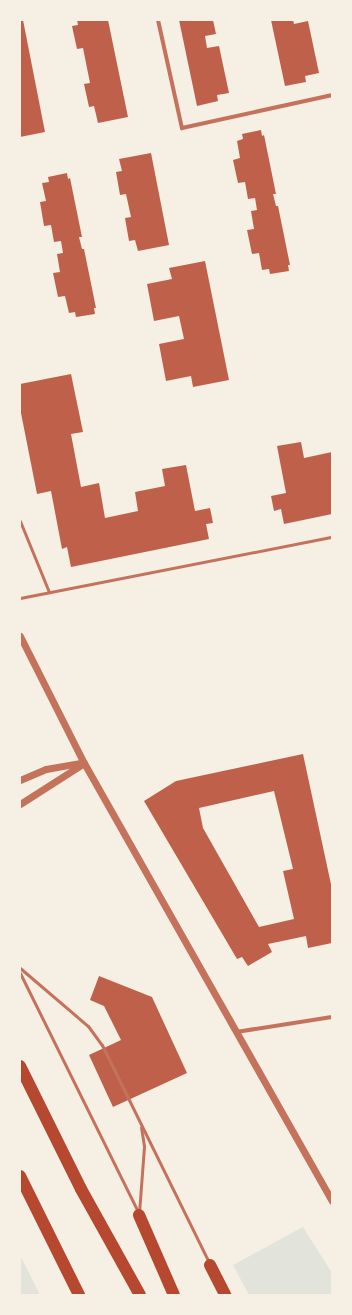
<!DOCTYPE html>
<html>
<head>
<meta charset="utf-8">
<style>
  body { margin:0 }
  #map { position:relative; width:352px; height:1315px; overflow:hidden; background:#f6efe4; font-family:"IBM Plex Sans",sans-serif }
  div>[style] { position:absolute }
  [style*='--x'] { left:calc(var(--x)*1px); top:calc(var(--y)*1px); width:calc(var(--w)*1px); rotate:calc(var(--a)*1deg) }
  .green>* { inset:0; background:#e2e4dc }
  .building>* { inset:0; background:#bf614a }
  .service>* { height:3px; margin:-1.5px; padding:0 1.5px; transform-origin:1.5px; border-radius:1.5px; background:#c5725c }
  .minor>* { height:4px; margin:-2px; padding:0 2px; transform-origin:2px; border-radius:2px; background:#c5725c }
  .tertiary>* { height:7px; margin:-3.5px; padding:0 3.5px; transform-origin:3.5px; border-radius:3.5px; background:#c5725c }
  .motorway>* { height:12px; margin:-6px; padding:0 6px; transform-origin:6px; border-radius:6px; background:#b5482f }
  span { translate:-50% -50%; white-space:nowrap; text-align:center; line-height:1.15; -webkit-text-stroke:4px #f6efe4; paint-order:stroke }
  .frame { position:absolute; inset:0; border:21px solid #f6efe4; pointer-events:none }
</style>
</head>
<body>
<div id="map">
  <div class="green">
    <div style="clip-path:polygon(303px 1227px,332px 1273px,332px 1295px,249px 1295px,233px 1265px)"></div>
    <div style="clip-path:polygon(20px 1255px,40px 1295px,20px 1295px)"></div>
  </div>
  <div class="building">
    <div style="clip-path:polygon(20px 20px,23px 20px,45px 132px,20px 137px)"></div>
    <div style="clip-path:polygon(77px 20px,108px 20px,128px 117px,98px 123px,94px 106px,89px 107px,84px 84px,90px 83px,83px 48px,77px 49px,72px 26px,78px 25px)"></div>
    <div style="clip-path:polygon(179px 20px,213px 20px,216px 34px,205px 36px,207px 48px,219px 46px,229px 93px,217px 95px,218px 101px,197px 106px)"></div>
    <div style="clip-path:polygon(271px 20px,293px 20px,294px 24px,308px 21px,319px 73px,305px 76px,306px 82px,285px 86px)"></div>
    <div style="clip-path:polygon(261px 130px,262px 136px,264px 135px,276px 194px,273px 194px,276px 206px,278px 206px,290px 265px,288px 265px,289px 271px,270px 274px,269px 269px,262px 270px,259px 253px,252px 254px,247px 230px,254px 229px,251px 211px,257px 210px,255px 198px,248px 199px,245px 182px,238px 183px,233px 160px,240px 158px,237px 141px,243px 139px,242px 134px)"></div>
    <div style="clip-path:polygon(151px 153px,169px 245px,138px 251px,135px 240px,129px 241px,125px 218px,131px 217px,126px 194px,120px 195px,116px 172px,122px 171px,119px 159px)"></div>
    <div style="clip-path:polygon(67px 173px,68px 179px,70px 178px,82px 237px,79px 237px,82px 249px,84px 249px,96px 308px,94px 308px,95px 314px,76px 317px,75px 312px,69px 313px,65px 296px,58px 297px,53px 273px,60px 272px,57px 254px,63px 253px,61px 241px,54px 242px,51px 225px,44px 226px,40px 202px,46px 201px,42px 183px,49px 182px,48px 177px)"></div>
    <div style="clip-path:polygon(205px 261px,229px 380px,193px 387px,191px 376px,166px 381px,159px 344px,184px 339px,179px 316px,154px 321px,147px 284px,172px 279px,169px 268px)"></div>
    <div style="clip-path:polygon(71px 374px,83px 432px,71px 434px,81px 487px,99px 483px,105px 518px,138px 511px,135px 492px,165px 486px,162px 469px,186px 465px,195px 511px,210px 508px,213px 523px,206px 524px,209px 539px,71px 567px,67px 547px,62px 549px,51px 491px,37px 494px,20px 408px,20px 384px)"></div>
    <div style="clip-path:polygon(301px 442px,304px 458px,332px 452px,332px 514px,284px 524px,281px 509px,274px 511px,271px 496px,286px 493px,277px 446px)"></div>
    <div style="clip-path:polygon(evenodd,303px 754px,332px 889px,332px 943px,308px 948px,306px 936px,268px 944px,272px 952px,248px 966px,242px 957px,237px 959px,144px 801px,176px 781px,303px 754px,274px 791px,293px 869px,283px 871px,294px 919px,259px 927px,203px 828px,199px 808px,274px 791px)"></div>
    <div style="clip-path:polygon(99px 976px,152px 997px,187px 1073px,113px 1107px,89px 1055px,121px 1040px,104px 1006px,90px 1000px)"></div>
  </div>
  <div class="service">
    <div style="--x:20;--y:521;--w:77;--a:67.8"></div>
    <div style="--x:20;--y:598;--w:318;--a:-11.1"></div>
    <div style="--x:20;--y:968;--w:89;--a:40.5"></div>
    <div style="--x:88;--y:1026;--w:24;--a:54"></div>
    <div style="--x:102;--y:1045;--w:242;--a:63.8"></div>
    <div style="--x:20;--y:973;--w:267;--a:63.7"></div>
    <div style="--x:139;--y:1213;--w:67;--a:-85.7"></div>
    <div style="--x:144;--y:1146;--w:19;--a:-99"></div>
  </div>
  <div class="minor">
    <div style="--x:158;--y:20;--w:111;--a:77.5"></div>
    <div style="--x:182;--y:128;--w:154;--a:-12.4"></div>
    <div style="--x:236;--y:1032;--w:97;--a:-8.9"></div>
  </div>
  <div class="tertiary">
    <div style="--x:20;--y:636;--w:142;--a:63.3"></div>
    <div style="--x:84;--y:763;--w:503;--a:60.48"></div>
    <div style="--x:20;--y:780;--w:28;--a:-23"></div>
    <div style="--x:46;--y:769;--w:35;--a:-10"></div>
    <div style="--x:20;--y:804;--w:76;--a:-32.6"></div>
  </div>
  <div class="motorway">
    <div style="--x:20;--y:1066;--w:137;--a:63.6"></div>
    <div style="--x:81;--y:1189;--w:121;--a:60.9"></div>
    <div style="--x:20;--y:1176;--w:133;--a:63.6"></div>
    <div style="--x:139;--y:1215;--w:87;--a:66.4"></div>
    <div style="--x:210;--y:1265;--w:34;--a:63"></div>
  </div>
  <div class="frame"></div>
</div>
</body>
</html>
